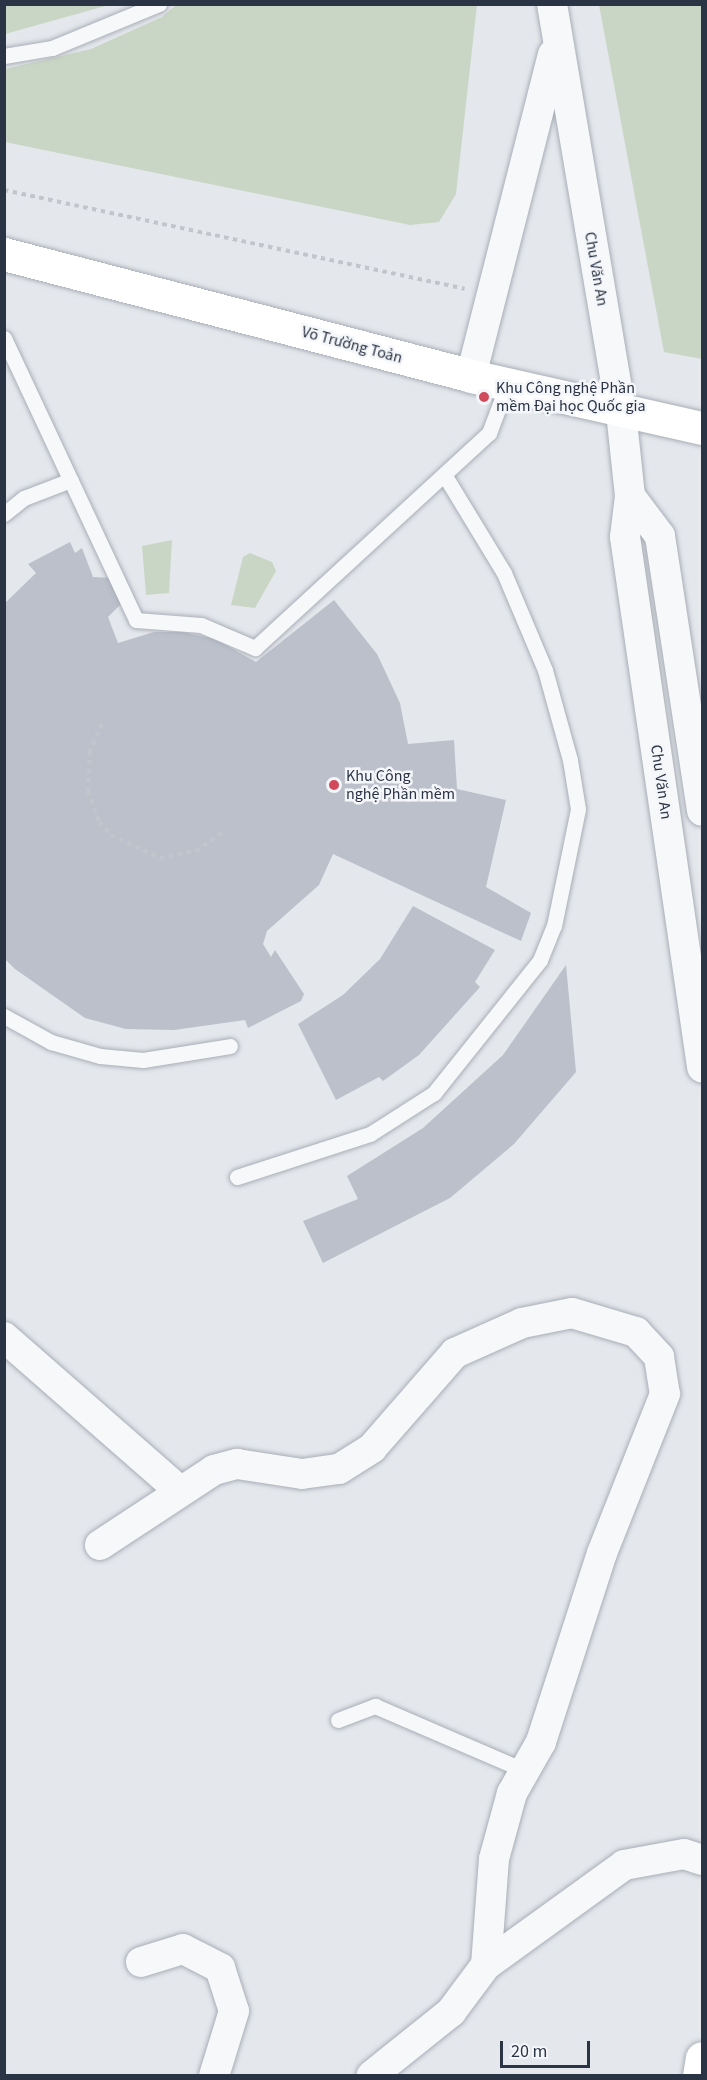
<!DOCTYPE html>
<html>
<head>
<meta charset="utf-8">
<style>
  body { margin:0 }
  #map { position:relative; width:707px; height:2080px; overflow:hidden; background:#e4e7ec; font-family:"Source Sans 3",sans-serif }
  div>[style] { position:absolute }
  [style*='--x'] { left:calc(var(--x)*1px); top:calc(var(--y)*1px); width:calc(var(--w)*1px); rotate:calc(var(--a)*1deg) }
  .green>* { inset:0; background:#c9d6c5 }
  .building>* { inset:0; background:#bbc0ca }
  .path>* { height:4px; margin-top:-2px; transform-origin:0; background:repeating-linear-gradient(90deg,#c2c5cb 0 4.5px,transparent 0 9px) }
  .roads { filter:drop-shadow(0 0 2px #a9aeb7) drop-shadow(0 0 2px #a9aeb7) }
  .lane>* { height:15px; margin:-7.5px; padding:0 7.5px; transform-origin:7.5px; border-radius:7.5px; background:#f7f8fa }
  .street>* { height:30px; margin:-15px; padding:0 15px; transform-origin:15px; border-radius:15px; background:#f7f8fa }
  .secondary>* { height:33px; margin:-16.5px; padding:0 16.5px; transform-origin:16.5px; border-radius:16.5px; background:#fff }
  .highway>* { height:33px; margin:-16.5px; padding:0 16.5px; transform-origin:16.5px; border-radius:16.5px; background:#fff }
  .dots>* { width:16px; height:16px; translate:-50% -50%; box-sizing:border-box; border:3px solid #f4f6f9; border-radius:50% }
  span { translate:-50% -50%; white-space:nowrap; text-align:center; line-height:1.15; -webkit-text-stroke:5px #f4f6f9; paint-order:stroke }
  .street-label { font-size:16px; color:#2b3445 }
  .poi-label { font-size:16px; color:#2b3445 }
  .left { translate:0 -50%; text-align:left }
  .frame { position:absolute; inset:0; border:6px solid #2b3445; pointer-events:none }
  .scale { position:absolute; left:500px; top:2041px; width:90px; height:27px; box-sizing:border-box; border:3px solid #2b3445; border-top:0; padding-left:8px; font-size:18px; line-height:21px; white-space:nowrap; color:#2b3445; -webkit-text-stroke:4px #f4f6f9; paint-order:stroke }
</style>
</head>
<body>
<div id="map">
  <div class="green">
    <div style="clip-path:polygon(4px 5px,5px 4px,109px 5px,5px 34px)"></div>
    <div style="clip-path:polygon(176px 5px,477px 5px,456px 194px,439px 222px,410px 225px,5px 142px,5px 69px,91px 49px,162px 17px)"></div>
    <div style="clip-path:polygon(599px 5px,702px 5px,702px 359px,664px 352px)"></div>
    <div style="clip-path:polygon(172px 540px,169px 593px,146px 595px,142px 546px)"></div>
    <div style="clip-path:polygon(250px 553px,272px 562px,276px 571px,255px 608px,231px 605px,243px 557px)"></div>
  </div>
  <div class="building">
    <div style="clip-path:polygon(70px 542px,75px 553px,82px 548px,93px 577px,114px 578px,122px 603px,108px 617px,118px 643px,154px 632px,183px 632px,215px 639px,256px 662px,334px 600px,377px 654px,400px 703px,408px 744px,454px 740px,457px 789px,506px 800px,486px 887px,531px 913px,521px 941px,333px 854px,319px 885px,267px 931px,263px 944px,271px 957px,275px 950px,304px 994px,301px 1001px,248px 1028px,245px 1020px,174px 1030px,126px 1029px,85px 1018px,15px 969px,4px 958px,4px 604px,36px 573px,28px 564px)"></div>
    <div style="clip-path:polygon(413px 906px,495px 950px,475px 982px,480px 987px,419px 1055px,383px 1081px,379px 1077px,336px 1100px,298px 1024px,343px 995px,380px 959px)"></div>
    <div style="clip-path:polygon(566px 965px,576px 1072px,514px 1144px,450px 1198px,323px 1263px,303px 1221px,358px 1199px,347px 1176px,423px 1128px,503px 1055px)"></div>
  </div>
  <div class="path">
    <div style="--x:4;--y:190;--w:471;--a:12.1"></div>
    <div style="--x:102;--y:724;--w:30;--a:114"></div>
    <div style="--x:90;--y:751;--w:40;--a:92.9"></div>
    <div style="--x:88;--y:791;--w:33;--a:70"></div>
    <div style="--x:99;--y:822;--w:18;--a:47"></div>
    <div style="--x:111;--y:835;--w:54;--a:25.1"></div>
    <div style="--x:160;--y:858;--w:37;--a:-11"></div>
    <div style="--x:196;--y:851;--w:32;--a:-35"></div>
  </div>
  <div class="roads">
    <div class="lane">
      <div style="--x:4;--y:56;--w:49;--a:-9.5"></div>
      <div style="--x:52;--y:48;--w:116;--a:-22.4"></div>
      <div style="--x:4;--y:338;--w:311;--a:64.9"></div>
      <div style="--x:136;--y:620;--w:65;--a:4.4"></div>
      <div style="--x:201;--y:625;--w:59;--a:23.1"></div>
      <div style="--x:255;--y:648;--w:318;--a:-42.6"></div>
      <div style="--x:489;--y:433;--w:51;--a:-69.4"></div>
      <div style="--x:4;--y:514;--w:26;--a:-39"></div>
      <div style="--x:24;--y:498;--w:50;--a:-21"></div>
      <div style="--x:4;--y:1016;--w:54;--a:29"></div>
      <div style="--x:51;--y:1042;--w:51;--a:15.9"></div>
      <div style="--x:100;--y:1056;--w:43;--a:5.3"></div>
      <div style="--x:143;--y:1060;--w:88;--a:-9.1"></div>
      <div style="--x:237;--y:1177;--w:140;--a:-17.9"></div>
      <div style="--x:370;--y:1134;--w:76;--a:-32.6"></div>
      <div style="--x:434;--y:1093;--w:170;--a:-51.4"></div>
      <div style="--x:540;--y:960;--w:37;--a:-68"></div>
      <div style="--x:554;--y:926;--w:119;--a:-78.4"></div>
      <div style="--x:578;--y:809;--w:50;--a:-99.3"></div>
      <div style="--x:570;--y:760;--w:93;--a:-105.5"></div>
      <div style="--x:545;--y:670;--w:105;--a:-112.9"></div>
      <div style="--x:504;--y:573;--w:114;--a:-121.3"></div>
      <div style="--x:338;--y:1720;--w:40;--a:-21"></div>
      <div style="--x:375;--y:1706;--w:164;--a:23.3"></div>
    </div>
    <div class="street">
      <div style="--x:552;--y:4;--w:414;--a:80.4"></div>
      <div style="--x:621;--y:412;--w:84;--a:83.9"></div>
      <div style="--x:630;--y:496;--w:41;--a:97"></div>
      <div style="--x:625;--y:537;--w:536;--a:81.73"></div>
      <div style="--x:471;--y:376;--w:332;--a:-75.7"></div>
      <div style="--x:630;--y:496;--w:50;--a:53.1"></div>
      <div style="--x:660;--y:536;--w:278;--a:81.3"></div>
      <div style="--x:4;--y:1337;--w:232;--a:41.2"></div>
      <div style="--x:100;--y:1545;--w:136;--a:-33.3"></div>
      <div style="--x:214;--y:1470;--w:24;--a:-15"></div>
      <div style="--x:237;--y:1464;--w:66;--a:8.7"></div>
      <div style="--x:302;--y:1474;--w:37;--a:-8"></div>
      <div style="--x:339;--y:1469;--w:39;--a:-32"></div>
      <div style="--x:372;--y:1448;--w:126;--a:-48.9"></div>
      <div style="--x:455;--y:1353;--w:73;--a:-24.1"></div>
      <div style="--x:522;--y:1323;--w:51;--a:-11.3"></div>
      <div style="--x:572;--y:1313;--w:67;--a:16.5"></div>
      <div style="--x:636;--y:1332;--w:34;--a:47"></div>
      <div style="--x:659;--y:1357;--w:37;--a:81"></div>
      <div style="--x:665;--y:1394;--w:171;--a:111.6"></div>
      <div style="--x:602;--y:1553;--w:199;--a:107.9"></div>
      <div style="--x:541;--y:1742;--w:59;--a:119.6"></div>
      <div style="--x:512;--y:1793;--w:68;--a:105.3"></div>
      <div style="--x:494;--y:1859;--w:106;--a:94.3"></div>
      <div style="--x:486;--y:1965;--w:59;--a:126.7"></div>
      <div style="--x:451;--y:2012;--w:102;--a:141.3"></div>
      <div style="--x:141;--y:1962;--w:44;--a:-17.2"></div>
      <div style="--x:183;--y:1949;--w:42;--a:27.2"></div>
      <div style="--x:220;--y:1968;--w:45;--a:72"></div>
      <div style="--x:234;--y:2011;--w:68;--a:107.1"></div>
      <div style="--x:486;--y:1965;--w:170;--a:-35.9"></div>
      <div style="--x:624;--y:1865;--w:61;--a:-10.4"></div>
      <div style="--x:684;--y:1854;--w:19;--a:18"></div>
    </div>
    <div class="secondary">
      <div style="--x:4;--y:254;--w:483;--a:14.6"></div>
      <div style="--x:471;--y:376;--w:237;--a:12.7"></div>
    </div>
    <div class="highway">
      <div style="--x:699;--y:2076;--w:18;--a:-81"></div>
    </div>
  </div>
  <div class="dots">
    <div style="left:484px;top:397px;background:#d1495b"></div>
    <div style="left:334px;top:785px;background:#d1495b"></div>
  </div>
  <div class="street-label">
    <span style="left:596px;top:269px;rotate:80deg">Chu Văn An</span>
    <span style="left:352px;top:345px;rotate:15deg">Võ Trường Toản</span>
    <span style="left:661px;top:782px;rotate:82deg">Chu Văn An</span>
  </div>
  <div class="poi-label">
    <span class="left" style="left:496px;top:397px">Khu Công nghệ Phần<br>mềm Đại học Quốc gia</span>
    <span class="left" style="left:346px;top:785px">Khu Công<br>nghệ Phần mềm</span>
  </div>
  <div class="frame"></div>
  <div class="scale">20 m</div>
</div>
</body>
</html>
